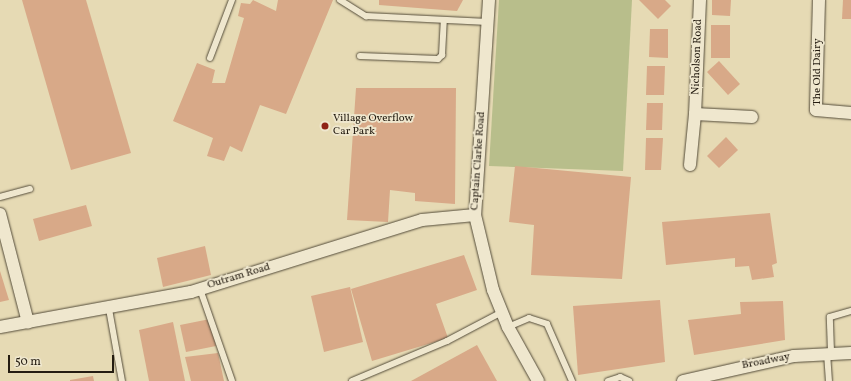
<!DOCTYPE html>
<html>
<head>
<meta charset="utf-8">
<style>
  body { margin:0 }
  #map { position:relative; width:851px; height:381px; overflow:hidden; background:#e6dab4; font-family:Vollkorn,serif }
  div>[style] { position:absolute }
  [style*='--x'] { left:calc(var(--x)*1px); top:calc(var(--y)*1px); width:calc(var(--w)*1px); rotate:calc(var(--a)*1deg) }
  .green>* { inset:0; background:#b8be8b }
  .building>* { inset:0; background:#d8a988 }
  .roads { filter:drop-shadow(0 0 1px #544c3a) drop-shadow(0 0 1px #544c3a) }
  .service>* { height:6px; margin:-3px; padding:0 3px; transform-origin:3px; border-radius:3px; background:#efe7ce }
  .minor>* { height:12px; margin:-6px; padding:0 6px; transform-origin:6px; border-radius:6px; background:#efe7ce }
  .dots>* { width:11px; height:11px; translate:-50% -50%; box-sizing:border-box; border:2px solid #efe7ce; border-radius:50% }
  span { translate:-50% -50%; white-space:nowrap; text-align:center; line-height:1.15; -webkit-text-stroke:3.5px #efe7ce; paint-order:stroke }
  .street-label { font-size:11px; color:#241c11 }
  .poi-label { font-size:11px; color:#241c11 }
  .left { translate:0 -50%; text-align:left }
  .scale { position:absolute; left:8px; top:355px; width:106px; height:18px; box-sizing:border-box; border:2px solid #241c11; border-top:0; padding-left:5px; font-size:12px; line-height:14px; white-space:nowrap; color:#241c11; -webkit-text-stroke:3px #efe7ce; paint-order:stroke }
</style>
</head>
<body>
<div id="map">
  <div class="green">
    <div style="clip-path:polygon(499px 0,632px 0,623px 171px,489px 166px)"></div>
  </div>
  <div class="building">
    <div style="clip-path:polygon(22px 0,86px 0,131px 153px,71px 170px)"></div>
    <div style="clip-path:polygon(253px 0,276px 11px,278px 0,333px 0,286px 114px,260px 105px,242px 152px,230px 146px,224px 161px,207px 156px,213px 138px,173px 121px,197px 63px,215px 70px,212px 83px,225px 83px,244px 18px,238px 16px,241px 3px,250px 4px)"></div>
    <div style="clip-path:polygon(379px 0,463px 0,457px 11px,379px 5px)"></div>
    <div style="clip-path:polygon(639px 0,665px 0,671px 6px,658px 19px)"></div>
    <div style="clip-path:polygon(712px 0,731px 0,730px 16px,712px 15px)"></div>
    <div style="clip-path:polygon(843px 0,851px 0,851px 19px,842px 19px)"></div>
    <div style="clip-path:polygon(711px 25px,730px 25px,730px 58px,711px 58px)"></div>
    <div style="clip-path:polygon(650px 29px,668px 29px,668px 58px,649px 57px)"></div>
    <div style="clip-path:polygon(719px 61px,740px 84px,728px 95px,707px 72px)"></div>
    <div style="clip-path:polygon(647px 66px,665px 66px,664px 95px,646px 95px)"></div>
    <div style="clip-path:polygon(356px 88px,456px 88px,455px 204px,415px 201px,415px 193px,390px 190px,388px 222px,347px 220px)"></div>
    <div style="clip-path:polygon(647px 103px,663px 103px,662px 130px,646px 130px)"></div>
    <div style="clip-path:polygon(726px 137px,738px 150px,719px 168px,707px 156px)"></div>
    <div style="clip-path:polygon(646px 138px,663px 138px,661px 170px,645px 170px)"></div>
    <div style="clip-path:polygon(515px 166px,631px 177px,622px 279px,531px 275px,534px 225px,509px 222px)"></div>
    <div style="clip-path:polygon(86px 205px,92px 226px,39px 241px,33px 219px)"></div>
    <div style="clip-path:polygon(770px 213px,777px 263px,772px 265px,774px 277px,752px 280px,749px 266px,735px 267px,735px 258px,666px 265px,662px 222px)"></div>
    <div style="clip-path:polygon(205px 246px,211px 275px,163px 287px,157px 258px)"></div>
    <div style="clip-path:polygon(464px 255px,477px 290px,436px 304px,448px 338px,372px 361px,351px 289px)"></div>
    <div style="clip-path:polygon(0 271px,9px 300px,0 302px)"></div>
    <div style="clip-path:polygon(350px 287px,363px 342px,324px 352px,311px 296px)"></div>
    <div style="clip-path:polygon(660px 300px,665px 362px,578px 375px,573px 306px)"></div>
    <div style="clip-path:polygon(783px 301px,785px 340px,694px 355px,688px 320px,741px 314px,740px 302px)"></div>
    <div style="clip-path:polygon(210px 319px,216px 346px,186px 352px,180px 325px)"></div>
    <div style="clip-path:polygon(173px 322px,185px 381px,149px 381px,139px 330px)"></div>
    <div style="clip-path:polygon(477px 345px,497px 381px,411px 381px)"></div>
    <div style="clip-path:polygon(218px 353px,224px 381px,191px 381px,185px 357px)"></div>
    <div style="clip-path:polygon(93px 376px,94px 381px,70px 381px,70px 380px)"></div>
  </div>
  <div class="roads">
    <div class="service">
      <div style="--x:340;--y:0;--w:31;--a:32"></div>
      <div style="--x:366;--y:16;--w:122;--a:2.8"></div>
      <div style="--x:360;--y:56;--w:78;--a:2.2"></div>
      <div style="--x:438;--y:59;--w:6;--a:-45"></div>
      <div style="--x:442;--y:55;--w:35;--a:-87"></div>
      <div style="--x:210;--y:58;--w:62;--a:-69.2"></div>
      <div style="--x:0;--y:197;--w:31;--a:-15"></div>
      <div style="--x:200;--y:289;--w:97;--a:70.8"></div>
      <div style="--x:109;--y:309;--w:73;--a:79.8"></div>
      <div style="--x:508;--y:327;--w:23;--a:-23"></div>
      <div style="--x:529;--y:318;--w:19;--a:18"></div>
      <div style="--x:547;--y:324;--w:62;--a:66.3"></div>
      <div style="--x:831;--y:352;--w:35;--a:-92"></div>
      <div style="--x:830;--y:317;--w:22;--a:-16"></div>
      <div style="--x:827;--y:353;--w:28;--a:86"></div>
      <div style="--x:352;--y:381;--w:103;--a:-22.8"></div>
      <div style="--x:447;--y:341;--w:62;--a:-27.8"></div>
      <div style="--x:608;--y:381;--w:13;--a:-18"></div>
      <div style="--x:620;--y:377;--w:10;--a:24"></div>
    </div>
    <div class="minor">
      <div style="--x:489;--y:0;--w:215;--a:93.7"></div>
      <div style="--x:475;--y:215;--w:77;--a:76.5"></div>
      <div style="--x:493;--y:290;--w:40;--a:68"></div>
      <div style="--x:508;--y:327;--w:62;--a:60.9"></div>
      <div style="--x:700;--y:0;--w:114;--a:92.5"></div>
      <div style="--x:695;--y:114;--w:57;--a:3"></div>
      <div style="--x:819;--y:0;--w:110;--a:91.6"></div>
      <div style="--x:816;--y:110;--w:35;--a:5"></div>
      <div style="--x:690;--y:165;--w:51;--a:-84.4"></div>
      <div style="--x:0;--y:214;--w:112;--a:75.5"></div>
      <div style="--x:0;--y:327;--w:194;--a:-10.4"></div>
      <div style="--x:191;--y:292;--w:242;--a:-17.3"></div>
      <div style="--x:422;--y:220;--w:53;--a:-5.4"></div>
      <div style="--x:683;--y:381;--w:114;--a:-12.7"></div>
      <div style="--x:794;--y:356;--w:57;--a:-3"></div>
    </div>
  </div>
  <div class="dots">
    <div style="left:325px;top:126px;background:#8f2418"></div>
  </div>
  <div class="street-label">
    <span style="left:698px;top:57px;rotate:-88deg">Nicholson Road</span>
    <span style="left:818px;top:72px;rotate:-90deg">The Old Dairy</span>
    <span style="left:479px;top:161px;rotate:-86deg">Captain Clarke Road</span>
    <span style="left:239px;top:277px;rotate:-17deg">Outram Road</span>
    <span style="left:766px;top:362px;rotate:-11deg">Broadway</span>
  </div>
  <div class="poi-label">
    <span class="left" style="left:333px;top:126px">Village Overflow<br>Car Park</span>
  </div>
  <div class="scale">50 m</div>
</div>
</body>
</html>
